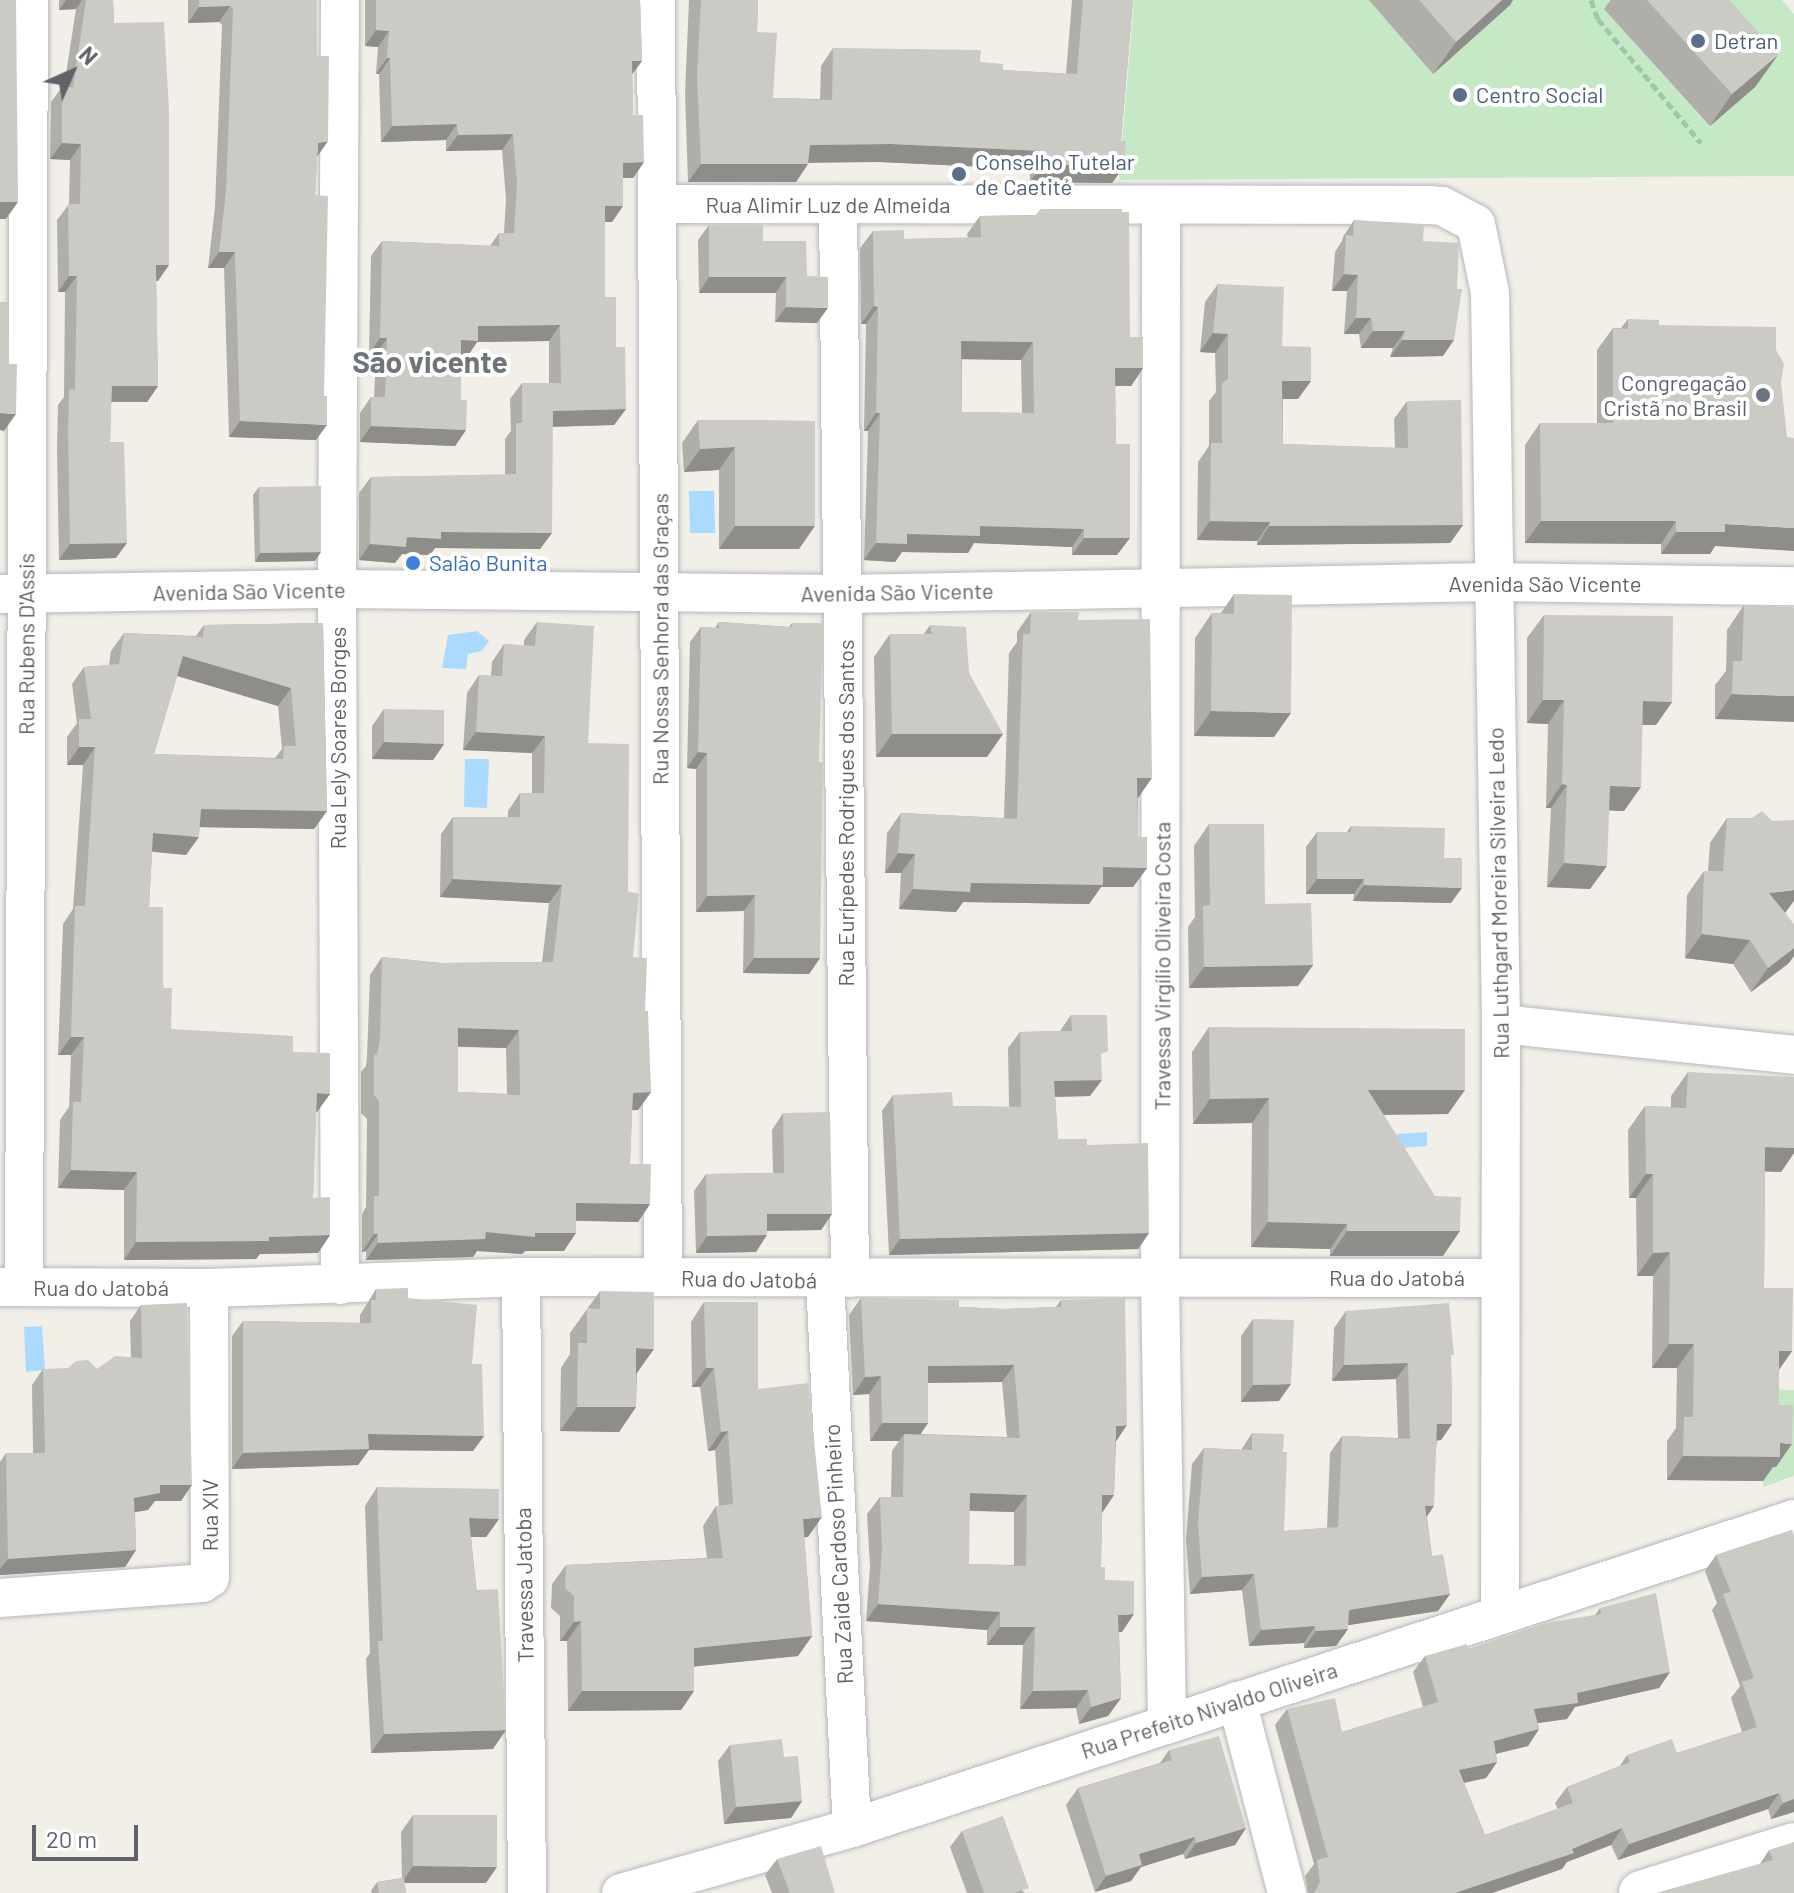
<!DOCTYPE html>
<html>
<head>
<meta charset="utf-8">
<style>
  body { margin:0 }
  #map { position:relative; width:1794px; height:1893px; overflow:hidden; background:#f1efe8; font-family:Barlow,sans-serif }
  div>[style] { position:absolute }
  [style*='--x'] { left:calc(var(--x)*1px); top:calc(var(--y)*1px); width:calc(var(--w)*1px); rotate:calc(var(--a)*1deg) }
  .green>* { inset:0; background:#c5e8c5 }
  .water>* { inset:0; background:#aadaff }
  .path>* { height:5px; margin-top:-2.5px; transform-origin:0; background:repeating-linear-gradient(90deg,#9cc7a9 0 8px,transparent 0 12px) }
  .roads { filter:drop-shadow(0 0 2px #b5b8bc) drop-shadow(0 0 2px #b5b8bc) }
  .minor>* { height:38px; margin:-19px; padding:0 19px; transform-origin:19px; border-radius:19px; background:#fff }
  .secondary>* { height:44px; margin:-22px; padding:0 22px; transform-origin:22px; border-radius:22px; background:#fff }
  .wall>* { inset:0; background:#afaea9 }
  .shaded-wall>* { inset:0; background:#8f8d8a }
  .building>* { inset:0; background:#cccac5 }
  .dots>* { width:22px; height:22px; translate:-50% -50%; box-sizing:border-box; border:4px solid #fff; border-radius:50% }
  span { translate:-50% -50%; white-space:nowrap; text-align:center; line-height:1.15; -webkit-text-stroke:8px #fff; paint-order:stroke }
  .service-label { font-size:22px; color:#4e5e75 }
  .left { translate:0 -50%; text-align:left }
  .street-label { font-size:22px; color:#5f6368 }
  .worship-label { font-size:22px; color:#5b616d }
  .right { translate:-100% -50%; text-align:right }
  .shop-label { font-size:22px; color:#366cbe }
  .district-label { font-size:30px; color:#70757a; font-weight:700 }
  .north { position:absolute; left:32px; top:32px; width:80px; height:80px; -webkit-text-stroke:6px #fff; paint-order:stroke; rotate:45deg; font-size:22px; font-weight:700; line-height:32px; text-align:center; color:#5f6368 }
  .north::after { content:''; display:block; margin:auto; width:28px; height:36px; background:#5f6368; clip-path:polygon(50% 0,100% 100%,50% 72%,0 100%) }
  .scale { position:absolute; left:32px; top:1825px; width:106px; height:36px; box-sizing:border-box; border:4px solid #5f6368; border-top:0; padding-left:10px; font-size:24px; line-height:28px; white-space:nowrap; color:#5f6368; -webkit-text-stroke:6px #fff; paint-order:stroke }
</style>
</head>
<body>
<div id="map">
  <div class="green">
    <div style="clip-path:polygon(1134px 0,1782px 0,1794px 14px,1794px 176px,1119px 180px)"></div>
    <div style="clip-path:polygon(1762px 1389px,1794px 1390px,1794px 1476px,1763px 1487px,1763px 1467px,1776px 1467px)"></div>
  </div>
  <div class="water">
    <div style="clip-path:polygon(689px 491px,714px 491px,715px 533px,690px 533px)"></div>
    <div style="clip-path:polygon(477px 631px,489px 641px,482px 651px,468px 654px,466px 669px,442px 668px,448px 635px)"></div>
    <div style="clip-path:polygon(465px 759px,489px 759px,487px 808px,464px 807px)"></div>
    <div style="clip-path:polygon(1427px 1132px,1427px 1146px,1387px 1149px,1386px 1135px)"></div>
    <div style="clip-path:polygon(42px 1326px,45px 1370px,26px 1372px,24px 1327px)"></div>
  </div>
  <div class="path">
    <div style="--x:1591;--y:0;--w:20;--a:70"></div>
    <div style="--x:1598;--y:19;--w:161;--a:50.3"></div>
  </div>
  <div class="roads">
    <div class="minor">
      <div style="--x:340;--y:0;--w:589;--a:90.29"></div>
      <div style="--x:337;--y:589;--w:696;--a:89.75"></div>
      <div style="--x:656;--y:0;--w:1277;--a:89.69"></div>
      <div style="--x:658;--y:204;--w:771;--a:0.07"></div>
      <div style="--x:1429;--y:205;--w:13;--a:4"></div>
      <div style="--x:1442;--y:206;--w:38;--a:28"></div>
      <div style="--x:1476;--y:224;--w:70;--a:78.5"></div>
      <div style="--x:1490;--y:293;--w:731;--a:89.14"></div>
      <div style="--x:1501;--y:1024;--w:591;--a:90.1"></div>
      <div style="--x:838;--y:204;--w:1074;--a:89.36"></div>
      <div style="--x:1161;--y:208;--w:1071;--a:90.05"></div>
      <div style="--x:1160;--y:1279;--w:445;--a:89.1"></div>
      <div style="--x:0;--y:594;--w:337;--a:-0.9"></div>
      <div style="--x:337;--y:589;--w:508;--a:0.56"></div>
      <div style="--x:845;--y:594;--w:647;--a:-1.06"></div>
      <div style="--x:1492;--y:582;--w:302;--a:0.8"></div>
      <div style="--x:1501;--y:1024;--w:295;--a:6"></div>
      <div style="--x:521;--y:1277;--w:616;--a:89.44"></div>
      <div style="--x:825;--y:1280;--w:549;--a:87.18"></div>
      <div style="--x:0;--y:1287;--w:209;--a:0.3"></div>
      <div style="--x:209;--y:1288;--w:312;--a:-2"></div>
      <div style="--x:521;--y:1277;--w:977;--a:0.06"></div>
      <div style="--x:24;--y:1287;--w:1287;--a:-89.78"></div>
      <div style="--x:0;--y:1598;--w:203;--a:-4.2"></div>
      <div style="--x:202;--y:1583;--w:9;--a:-32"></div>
      <div style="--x:210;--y:1578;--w:290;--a:-90.2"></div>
      <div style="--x:1237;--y:1701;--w:198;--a:75.4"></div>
      <div style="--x:621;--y:1893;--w:240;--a:-15.7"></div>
      <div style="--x:852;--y:1828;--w:991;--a:-18.16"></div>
    </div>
    <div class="secondary">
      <div style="--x:1641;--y:1893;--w:160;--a:-17.4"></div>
    </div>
  </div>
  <div class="wall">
    <div style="clip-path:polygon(59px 0,113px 0,114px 23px,158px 281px,156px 281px,158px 386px,147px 402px,111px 402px,110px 442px,116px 558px,59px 560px,57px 449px,58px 405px,64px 397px,65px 292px,58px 292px,57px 220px,69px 204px,70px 160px,50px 159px,51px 102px,62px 87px,64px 87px,76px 9px,59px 10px)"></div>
    <div style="clip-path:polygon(188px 0,317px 0,317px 157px,315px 195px,316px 440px,229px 437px,224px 268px,208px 268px,215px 207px,222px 25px,219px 22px,188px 23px)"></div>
    <div style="clip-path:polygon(365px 0,640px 0,642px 61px,632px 74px,633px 115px,644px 162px,633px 178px,623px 178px,623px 206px,612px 222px,605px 222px,605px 297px,616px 347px,626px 409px,614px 425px,552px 427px,552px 533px,540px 549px,435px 548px,430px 555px,402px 554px,395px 563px,359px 560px,359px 493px,371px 477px,505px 475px,505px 439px,511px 431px,510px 399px,522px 383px,549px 383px,549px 341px,477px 342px,467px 357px,461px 356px,461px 400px,466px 430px,455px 446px,360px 442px,360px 413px,371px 397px,374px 397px,376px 354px,369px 354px,371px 256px,382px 241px,490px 246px,499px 233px,504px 233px,506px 199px,502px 150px,446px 151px,446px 140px,381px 142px,379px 74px,376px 74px,378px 47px,365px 46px)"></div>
    <div style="clip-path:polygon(689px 0,758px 0,757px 32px,773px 98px,820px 99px,821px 66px,833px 48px,980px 62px,1003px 70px,1066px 74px,1072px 0,1133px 0,1121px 141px,1125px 165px,1112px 183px,1030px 182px,1030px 169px,879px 162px,809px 162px,796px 182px,688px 182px,685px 94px)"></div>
    <div style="clip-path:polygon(1369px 0,1513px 0,1510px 5px,1433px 74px)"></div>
    <div style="clip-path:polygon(1611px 0,1729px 0,1778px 55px,1755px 87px,1710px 126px,1604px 9px)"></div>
    <div style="clip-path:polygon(evenodd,1041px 209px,1130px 337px,1143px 368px,1131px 386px,1115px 386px,1117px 555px,1072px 555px,1072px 547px,974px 543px,968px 553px,902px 552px,895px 562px,864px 560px,868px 431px,864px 431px,866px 324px,861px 324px,860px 248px,873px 231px,904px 239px,968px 238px,967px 234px,980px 216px,1036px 215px,1041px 209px,962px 359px,1021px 360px,1022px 413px,962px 412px,962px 359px)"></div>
    <div style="clip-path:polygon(1354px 220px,1423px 241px,1443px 356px,1390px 357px,1393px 348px,1361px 348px,1359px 334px,1344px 334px,1347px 291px,1332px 291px,1335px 252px,1342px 241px,1343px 237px)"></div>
    <div style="clip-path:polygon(709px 225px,763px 241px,807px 276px,817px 323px,775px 322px,776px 293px,699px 293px,698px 240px)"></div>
    <div style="clip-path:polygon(1218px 284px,1282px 346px,1298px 399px,1283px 399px,1283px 444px,1395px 448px,1394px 419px,1407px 401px,1463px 525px,1450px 543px,1257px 545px,1257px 541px,1197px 540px,1198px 462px,1209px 446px,1209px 401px,1216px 392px,1215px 353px,1200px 352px,1205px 302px)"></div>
    <div style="clip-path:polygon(1628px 319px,1659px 325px,1715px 546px,1710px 554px,1661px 554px,1661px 544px,1525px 543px,1525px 445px,1540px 423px,1597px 423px,1597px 350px,1613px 328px,1621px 328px)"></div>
    <div style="clip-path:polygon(698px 420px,815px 421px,799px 549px,719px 549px,719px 470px,684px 472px,682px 443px)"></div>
    <div style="clip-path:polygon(259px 487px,315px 561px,255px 562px,253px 495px)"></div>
    <div style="clip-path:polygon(1234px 594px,1274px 737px,1194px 736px,1195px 638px,1212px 613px,1221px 613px)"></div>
    <div style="clip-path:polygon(1744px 605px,1794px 608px,1715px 719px,1715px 685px,1726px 671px,1727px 630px)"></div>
    <div style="clip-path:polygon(1031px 612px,1078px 620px,1138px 798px,1138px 837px,1147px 868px,1133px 887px,1101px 887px,1089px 904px,963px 902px,956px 912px,899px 909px,901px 873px,885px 873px,887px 833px,901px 813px,1004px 818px,1009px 653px,1017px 642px,1017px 632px)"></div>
    <div style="clip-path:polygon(1544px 615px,1672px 702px,1656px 725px,1642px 725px,1624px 811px,1609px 810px,1590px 889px,1547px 887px,1551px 808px,1546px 808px,1548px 724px,1527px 723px,1527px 638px)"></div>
    <div style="clip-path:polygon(evenodd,537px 622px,588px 743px,628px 892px,633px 957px,645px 1011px,651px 1092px,638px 1110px,632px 1110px,630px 1164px,650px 1204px,638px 1222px,576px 1221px,564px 1251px,525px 1251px,522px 1254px,477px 1251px,473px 1257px,366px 1260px,366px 1251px,362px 1252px,362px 1214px,366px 1207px,367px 1119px,361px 1113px,361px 1072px,366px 1066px,367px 1057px,370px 975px,382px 957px,441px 963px,542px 962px,549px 903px,440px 897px,441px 834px,453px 817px,508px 817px,508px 811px,520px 793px,532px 793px,532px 753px,463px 750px,467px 693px,479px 675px,491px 676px,492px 662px,504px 644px,524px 646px,524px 640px,537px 622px,458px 1047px,506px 1048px,507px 1094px,458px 1092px,458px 1047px)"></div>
    <div style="clip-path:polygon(719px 622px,789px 627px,792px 623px,819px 762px,820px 958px,809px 974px,743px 973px,744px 911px,696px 912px,696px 769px,687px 768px,690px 642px,701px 627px,715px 628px)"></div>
    <div style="clip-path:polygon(evenodd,323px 623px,327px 811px,314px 829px,200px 827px,186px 855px,152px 852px,149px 907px,171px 1029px,293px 1052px,330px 1094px,316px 1112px,313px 1198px,330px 1235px,318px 1253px,260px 1254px,256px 1259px,124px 1260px,124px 1190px,58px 1188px,60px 1120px,69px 1107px,71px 1055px,58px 1055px,63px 924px,73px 909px,83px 765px,67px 765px,67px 737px,77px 723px,72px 684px,84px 667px,109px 665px,111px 651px,124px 633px,196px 636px,204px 625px,323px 623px,177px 676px,278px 706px,282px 749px,275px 758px,154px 754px,177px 676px)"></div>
    <div style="clip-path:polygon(930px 625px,969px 673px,987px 757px,876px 757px,874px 657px,890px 634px,924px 634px)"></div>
    <div style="clip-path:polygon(384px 709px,444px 744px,433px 760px,372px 759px,372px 726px)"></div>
    <div style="clip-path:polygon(1727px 818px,1785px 913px,1789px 963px,1751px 992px,1733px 964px,1685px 958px,1687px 895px,1704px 871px,1708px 871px,1710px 843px)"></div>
    <div style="clip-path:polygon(1209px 824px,1265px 904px,1313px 965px,1298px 986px,1189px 988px,1188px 927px,1195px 917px,1194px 846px)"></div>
    <div style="clip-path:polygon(1351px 826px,1444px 858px,1451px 903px,1353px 901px,1354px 894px,1306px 894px,1306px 847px,1317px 832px,1347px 832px)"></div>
    <div style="clip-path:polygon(1071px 1015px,1101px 1060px,1090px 1096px,1055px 1097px,1058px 1139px,1087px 1145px,1149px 1233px,1138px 1249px,889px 1255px,882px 1111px,893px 1095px,953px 1106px,1009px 1107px,1008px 1048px,1020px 1032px,1060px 1031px)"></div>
    <div style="clip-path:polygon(1209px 1027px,1448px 1114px,1384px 1115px,1443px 1256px,1330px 1256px,1330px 1249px,1251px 1247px,1252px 1123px,1193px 1124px,1192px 1052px)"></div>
    <div style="clip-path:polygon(1688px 1072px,1794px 1148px,1794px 1153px,1781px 1172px,1765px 1171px,1764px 1288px,1792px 1351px,1779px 1370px,1776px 1467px,1773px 1467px,1763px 1481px,1667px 1480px,1667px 1441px,1676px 1428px,1677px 1368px,1652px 1368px,1653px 1276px,1637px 1276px,1636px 1198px,1629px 1198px,1628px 1130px,1645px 1106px,1671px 1107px,1671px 1096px)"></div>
    <div style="clip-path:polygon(783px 1113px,832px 1214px,821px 1230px,767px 1231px,756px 1252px,696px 1253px,694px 1191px,706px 1174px,773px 1173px,772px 1130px)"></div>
    <div style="clip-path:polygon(376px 1289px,408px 1298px,472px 1364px,484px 1436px,473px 1451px,369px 1450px,358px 1465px,232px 1469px,232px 1336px,243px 1321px,360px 1323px,360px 1315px)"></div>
    <div style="clip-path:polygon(600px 1291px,637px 1373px,636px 1407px,619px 1432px,560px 1431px,561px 1368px,570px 1354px,570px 1333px)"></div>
    <div style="clip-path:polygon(evenodd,861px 1298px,959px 1307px,1004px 1309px,1056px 1307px,1061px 1300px,1116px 1441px,1114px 1495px,1102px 1512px,1101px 1567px,1122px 1632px,1119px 1632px,1121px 1698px,1108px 1716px,1079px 1724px,1076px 1708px,1020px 1709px,1023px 1645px,987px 1645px,987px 1630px,866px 1621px,870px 1567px,867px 1514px,880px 1497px,891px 1497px,892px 1451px,899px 1441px,870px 1441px,869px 1394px,853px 1395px,849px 1315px,861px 1298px,1002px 1382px,1007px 1437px,920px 1434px,928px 1423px,928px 1383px,1002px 1382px,861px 1298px,969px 1511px,1014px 1512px,1014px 1565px,969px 1564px,969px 1511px)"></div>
    <div style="clip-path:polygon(704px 1302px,758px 1389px,808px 1537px,804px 1537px,812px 1636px,798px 1656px,694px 1666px,694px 1691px,681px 1710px,568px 1711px,567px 1641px,560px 1641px,560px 1616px,551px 1608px,552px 1584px,566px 1565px,707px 1558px,703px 1526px,716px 1506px,719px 1506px,715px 1450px,708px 1451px,700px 1387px,692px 1387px,691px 1322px)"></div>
    <div style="clip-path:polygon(141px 1305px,181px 1501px,155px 1501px,148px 1510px,135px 1512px,136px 1550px,125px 1567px,0 1575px,0 1462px,6px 1453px,33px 1453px,32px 1385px,43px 1369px,97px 1369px,131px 1357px,130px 1321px)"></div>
    <div style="clip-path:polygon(1346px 1311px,1451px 1359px,1452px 1424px,1441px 1440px,1437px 1441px,1427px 1517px,1432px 1556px,1450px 1594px,1438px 1611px,1348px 1625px,1348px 1629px,1336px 1646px,1304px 1648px,1304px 1643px,1249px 1646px,1242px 1590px,1190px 1594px,1186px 1539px,1192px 1464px,1204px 1448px,1241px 1450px,1252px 1433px,1284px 1531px,1327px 1528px,1330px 1453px,1342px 1436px,1398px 1438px,1396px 1379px,1332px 1381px,1334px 1328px)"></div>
    <div style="clip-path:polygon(1253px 1319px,1279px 1401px,1241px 1402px,1241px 1336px)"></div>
    <div style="clip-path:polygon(377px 1487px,499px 1519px,486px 1537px,471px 1537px,493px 1749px,371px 1753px,366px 1659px,370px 1653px,365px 1506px)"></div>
    <div style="clip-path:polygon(1792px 1530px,1794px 1812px,1771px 1819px,1768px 1809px,1618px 1860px,1611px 1845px,1567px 1862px,1562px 1869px,1492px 1893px,1308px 1893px,1305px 1876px,1314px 1864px,1275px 1725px,1287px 1709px,1342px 1732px,1423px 1707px,1413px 1672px,1425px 1656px,1468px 1649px,1595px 1615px,1600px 1608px,1670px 1672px,1659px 1688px,1575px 1707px,1567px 1719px,1538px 1723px,1539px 1729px,1528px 1746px,1496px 1754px,1497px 1762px,1486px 1778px,1464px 1783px,1485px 1835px,1558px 1809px,1555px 1803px,1567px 1787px,1620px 1766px,1627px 1755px,1677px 1753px,1742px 1732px,1731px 1698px,1740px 1686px,1712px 1610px,1717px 1603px,1705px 1571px,1716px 1555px)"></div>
    <div style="clip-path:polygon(730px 1745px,784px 1757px,802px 1801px,791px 1818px,724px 1824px,718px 1761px)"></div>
    <div style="clip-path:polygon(1169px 1750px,1246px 1828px,1235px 1845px,1185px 1859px,1183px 1854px,1141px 1867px,1131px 1881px,1095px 1892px,1066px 1805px,1078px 1788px,1160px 1763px)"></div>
    <div style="clip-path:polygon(413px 1815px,486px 1883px,404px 1883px,406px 1893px,372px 1893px,371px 1891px,377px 1882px,402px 1878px,401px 1832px)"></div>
    <div style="clip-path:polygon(962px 1831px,1025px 1893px,967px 1893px,950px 1847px)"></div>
    <div style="clip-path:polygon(1769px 1850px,1794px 1893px,1760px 1864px)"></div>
    <div style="clip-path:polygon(777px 1859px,835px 1893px,772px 1893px,765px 1875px)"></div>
  </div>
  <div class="shaded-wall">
    <div style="clip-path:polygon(66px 0,82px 0,76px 9px,59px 10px)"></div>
    <div style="clip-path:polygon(1502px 0,1513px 0,1510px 5px,1433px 74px,1456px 42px)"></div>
    <div style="clip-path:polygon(230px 6px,219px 22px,188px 23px,199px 7px)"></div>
    <div style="clip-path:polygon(376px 30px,389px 31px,378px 47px,365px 46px)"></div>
    <div style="clip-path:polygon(1778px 55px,1755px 87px,1710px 126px,1732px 94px)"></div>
    <div style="clip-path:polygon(387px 58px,390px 58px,379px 74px,376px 74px)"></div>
    <div style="clip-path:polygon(632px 61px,642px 61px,630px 77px)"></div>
    <div style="clip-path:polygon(457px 124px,446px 140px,381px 142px,392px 126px)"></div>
    <div style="clip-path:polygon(513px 134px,502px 150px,446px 151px,458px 135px)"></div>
    <div style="clip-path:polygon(328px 141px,317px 157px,318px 143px)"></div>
    <div style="clip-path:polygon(62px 143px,81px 144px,70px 160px,50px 159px)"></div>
    <div style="clip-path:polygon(891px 144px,1043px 151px,1030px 169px,879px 162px,797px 163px,810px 145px)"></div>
    <div style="clip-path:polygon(644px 162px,633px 178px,612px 178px,623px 163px)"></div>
    <div style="clip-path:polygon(701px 164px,808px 164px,796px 182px,688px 182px)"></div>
    <div style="clip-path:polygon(1042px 165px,1125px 165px,1112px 183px,1030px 182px)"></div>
    <div style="clip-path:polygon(0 202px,18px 202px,6px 219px,0 219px)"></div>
    <div style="clip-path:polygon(605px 206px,623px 206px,612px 222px,594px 222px)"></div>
    <div style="clip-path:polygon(219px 252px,235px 252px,224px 268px,208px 268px)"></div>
    <div style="clip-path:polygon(156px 265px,169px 265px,158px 281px,145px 281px)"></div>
    <div style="clip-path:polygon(1344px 274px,1358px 275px,1347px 291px,1332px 291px)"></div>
    <div style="clip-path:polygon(69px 276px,77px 276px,65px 292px,58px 292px)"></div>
    <div style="clip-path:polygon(709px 277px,786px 277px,776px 293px,699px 293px)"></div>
    <div style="clip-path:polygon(874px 306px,878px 307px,866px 324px,861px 324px)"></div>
    <div style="clip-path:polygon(786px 307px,828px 308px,817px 323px,775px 322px)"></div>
    <div style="clip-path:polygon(1356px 318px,1371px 318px,1359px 334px,1344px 334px)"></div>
    <div style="clip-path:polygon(560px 325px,549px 341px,477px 342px,467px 357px,450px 356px,461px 340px,478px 326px)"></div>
    <div style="clip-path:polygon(1373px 331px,1405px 331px,1393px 348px,1361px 348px)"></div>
    <div style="clip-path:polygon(1213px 333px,1228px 334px,1215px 353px,1200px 352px)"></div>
    <div style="clip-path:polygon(380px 338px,387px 338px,376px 354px,369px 354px)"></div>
    <div style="clip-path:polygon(1402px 340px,1454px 340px,1443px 356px,1390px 357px)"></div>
    <div style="clip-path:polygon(961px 341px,1033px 342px,1021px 360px,949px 359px)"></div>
    <div style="clip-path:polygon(1115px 368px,1143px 368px,1131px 386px,1102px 386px)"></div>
    <div style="clip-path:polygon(1282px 381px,1311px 381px,1298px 399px,1269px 399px)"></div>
    <div style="clip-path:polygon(112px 386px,158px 386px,147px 402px,101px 402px)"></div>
    <div style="clip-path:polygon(626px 409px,614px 425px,541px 427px,553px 411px)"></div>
    <div style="clip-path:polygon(0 413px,16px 414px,4px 431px,0 430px)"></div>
    <div style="clip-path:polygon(876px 413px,880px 413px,868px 431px,864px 431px)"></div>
    <div style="clip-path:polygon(240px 421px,327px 425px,316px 440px,229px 437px)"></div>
    <div style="clip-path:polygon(371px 426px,466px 430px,455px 446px,360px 442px)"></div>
    <div style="clip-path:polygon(735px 447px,719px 470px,684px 472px,700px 449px)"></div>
    <div style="clip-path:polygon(1210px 521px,1270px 522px,1257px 541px,1197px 540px)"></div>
    <div style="clip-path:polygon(1541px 521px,1676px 521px,1661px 544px,1525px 543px)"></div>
    <div style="clip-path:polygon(1725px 524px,1794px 528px,1794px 551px,1715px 546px,1710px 554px,1661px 554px,1676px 532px)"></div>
    <div style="clip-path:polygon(1463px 525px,1450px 543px,1257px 545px,1269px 526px)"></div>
    <div style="clip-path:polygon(735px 526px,815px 526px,799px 549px,719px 549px)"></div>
    <div style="clip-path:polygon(980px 526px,1084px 529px,1072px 547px,974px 543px,968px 553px,902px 552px,895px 562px,864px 560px,876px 543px,907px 534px)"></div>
    <div style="clip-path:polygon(441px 532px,552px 533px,540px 549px,435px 548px,430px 555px,402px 554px,395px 563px,359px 560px,370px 544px)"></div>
    <div style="clip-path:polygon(1084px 538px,1130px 538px,1117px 555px,1072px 555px)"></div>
    <div style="clip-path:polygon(127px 543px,116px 558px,59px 560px,70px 544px)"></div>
    <div style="clip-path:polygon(321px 552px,315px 561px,255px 562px,260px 553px)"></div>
    <div style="clip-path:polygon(183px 656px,291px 688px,278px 706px,171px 674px)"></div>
    <div style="clip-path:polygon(1732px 694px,1794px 696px,1794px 722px,1715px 719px)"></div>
    <div style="clip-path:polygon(1543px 700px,1564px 700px,1548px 724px,1527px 723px)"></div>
    <div style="clip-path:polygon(1643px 701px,1672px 702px,1656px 725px,1627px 725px)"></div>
    <div style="clip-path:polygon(1211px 711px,1291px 713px,1274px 737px,1194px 736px)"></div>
    <div style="clip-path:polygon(476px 732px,545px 736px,532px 753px,463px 750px)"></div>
    <div style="clip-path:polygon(892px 734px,1003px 734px,987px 757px,876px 757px)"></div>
    <div style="clip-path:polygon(384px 742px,444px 744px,433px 760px,372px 759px)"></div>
    <div style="clip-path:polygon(79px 747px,95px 747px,83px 765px,67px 765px)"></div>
    <div style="clip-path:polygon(698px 752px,707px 753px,696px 769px,687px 768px)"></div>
    <div style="clip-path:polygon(1137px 778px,1152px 778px,1138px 798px,1123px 798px)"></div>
    <div style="clip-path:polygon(1562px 784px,1567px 785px,1551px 808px,1546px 808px)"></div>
    <div style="clip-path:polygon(1610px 786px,1641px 787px,1624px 811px,1594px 810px)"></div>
    <div style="clip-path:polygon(201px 809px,327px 811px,314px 829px,189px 827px)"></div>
    <div style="clip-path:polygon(153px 833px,199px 837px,186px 855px,140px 850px)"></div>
    <div style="clip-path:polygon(898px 853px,915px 854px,901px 873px,885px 873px)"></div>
    <div style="clip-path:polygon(1564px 863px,1607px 866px,1590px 889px,1547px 887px)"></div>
    <div style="clip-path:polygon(1103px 867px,1147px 868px,1133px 887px,1101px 887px,1089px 904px,963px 902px,956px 912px,899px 909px,913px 889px)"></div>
    <div style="clip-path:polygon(453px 879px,562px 885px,549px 903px,440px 897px)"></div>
    <div style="clip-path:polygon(1317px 879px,1364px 879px,1354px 894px,1306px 894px)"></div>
    <div style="clip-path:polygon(1364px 885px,1462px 888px,1451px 903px,1353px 901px)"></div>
    <div style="clip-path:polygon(1794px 890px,1794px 901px,1785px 913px,1769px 893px)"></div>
    <div style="clip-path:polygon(755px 895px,744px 911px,696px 912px,707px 896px)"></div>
    <div style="clip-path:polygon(1702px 934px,1750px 940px,1733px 964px,1685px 958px)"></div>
    <div style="clip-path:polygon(1794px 948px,1794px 956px,1789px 963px,1751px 992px,1768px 968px)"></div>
    <div style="clip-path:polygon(754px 958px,820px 958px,809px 974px,743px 973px)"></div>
    <div style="clip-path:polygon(1313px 965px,1298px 986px,1189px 988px,1204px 967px)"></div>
    <div style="clip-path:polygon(458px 1028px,519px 1030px,506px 1048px,446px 1046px)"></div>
    <div style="clip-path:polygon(71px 1037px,84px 1037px,71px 1055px,58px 1055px)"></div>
    <div style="clip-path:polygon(1102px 1080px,1090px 1096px,1043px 1097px,1054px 1081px)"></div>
    <div style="clip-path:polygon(1368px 1090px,1465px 1090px,1448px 1114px,1351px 1115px)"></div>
    <div style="clip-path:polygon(651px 1092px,638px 1110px,621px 1111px,633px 1093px)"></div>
    <div style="clip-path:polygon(317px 1093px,330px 1094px,317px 1112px,304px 1111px)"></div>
    <div style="clip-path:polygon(1269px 1098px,1252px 1123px,1193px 1124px,1210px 1099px)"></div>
    <div style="clip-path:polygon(1765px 1147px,1794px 1148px,1794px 1153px,1781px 1172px,1749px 1171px)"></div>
    <div style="clip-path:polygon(71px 1170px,137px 1172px,124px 1190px,58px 1188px)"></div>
    <div style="clip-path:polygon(1646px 1174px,1653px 1174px,1636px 1198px,1629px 1198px)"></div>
    <div style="clip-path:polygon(576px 1203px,650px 1204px,638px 1222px,563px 1220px)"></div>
    <div style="clip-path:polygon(767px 1214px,832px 1214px,821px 1230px,755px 1231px)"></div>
    <div style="clip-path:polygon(1268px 1222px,1347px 1224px,1330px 1249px,1251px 1247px)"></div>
    <div style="clip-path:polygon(1347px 1231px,1460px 1231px,1443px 1256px,1330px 1256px)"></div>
    <div style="clip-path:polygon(486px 1232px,576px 1233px,564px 1251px,525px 1251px,522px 1254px,477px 1251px,473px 1257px,366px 1260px,378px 1243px)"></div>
    <div style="clip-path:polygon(1149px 1233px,1138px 1249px,889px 1255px,900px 1239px)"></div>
    <div style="clip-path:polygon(374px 1234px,378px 1234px,366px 1251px,362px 1252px)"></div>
    <div style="clip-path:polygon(330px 1235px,318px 1253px,260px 1254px,256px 1259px,124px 1260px,136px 1242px)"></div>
    <div style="clip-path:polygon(767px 1235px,756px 1252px,696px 1253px,707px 1236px)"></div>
    <div style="clip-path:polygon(1670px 1252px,1653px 1276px,1637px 1276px,1653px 1253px)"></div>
    <div style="clip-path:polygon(1669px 1344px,1694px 1344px,1677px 1368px,1652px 1368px)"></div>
    <div style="clip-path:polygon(636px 1348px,654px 1349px,637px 1373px,619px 1373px)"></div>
    <div style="clip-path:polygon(1779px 1351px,1792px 1351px,1775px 1375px)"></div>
    <div style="clip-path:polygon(1408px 1363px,1396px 1379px,1332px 1381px,1344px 1365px)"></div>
    <div style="clip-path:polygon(1014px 1365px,1002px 1382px,916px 1383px,928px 1366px)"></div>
    <div style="clip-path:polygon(706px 1368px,714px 1368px,700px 1387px,692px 1387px)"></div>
    <div style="clip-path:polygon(881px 1376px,869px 1394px,853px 1395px,865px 1377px)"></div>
    <div style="clip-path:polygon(1291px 1384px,1279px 1401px,1241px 1402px,1253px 1385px)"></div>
    <div style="clip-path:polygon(577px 1407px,636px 1407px,619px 1432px,560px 1431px)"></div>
    <div style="clip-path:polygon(882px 1423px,928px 1423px,916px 1441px,904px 1434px,899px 1441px,870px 1441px)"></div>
    <div style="clip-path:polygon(1437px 1424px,1452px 1424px,1441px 1440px,1425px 1441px)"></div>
    <div style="clip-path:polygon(1127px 1425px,1115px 1443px,1116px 1426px)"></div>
    <div style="clip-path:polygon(728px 1431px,715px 1450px,708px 1451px,721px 1432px)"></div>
    <div style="clip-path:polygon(368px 1434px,484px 1436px,473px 1451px,369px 1450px,358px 1465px,232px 1469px,243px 1453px)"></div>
    <div style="clip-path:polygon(1780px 1443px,1792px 1444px,1776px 1467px,1773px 1467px,1763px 1481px,1667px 1480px,1683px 1456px)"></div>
    <div style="clip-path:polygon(160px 1485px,192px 1485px,181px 1501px,155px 1501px,148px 1510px,123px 1514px,134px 1498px)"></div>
    <div style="clip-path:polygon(970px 1493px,1027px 1495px,1014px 1512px,957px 1510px)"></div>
    <div style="clip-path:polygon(1102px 1495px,1114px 1495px,1102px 1513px)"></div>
    <div style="clip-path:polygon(1425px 1506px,1434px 1506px,1423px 1522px)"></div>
    <div style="clip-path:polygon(822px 1517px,808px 1537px,789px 1539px,803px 1519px)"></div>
    <div style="clip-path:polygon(469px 1518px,499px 1519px,486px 1537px,456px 1537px)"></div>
    <div style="clip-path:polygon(136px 1550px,125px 1567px,0 1575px,0 1569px,8px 1559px)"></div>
    <div style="clip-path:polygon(1254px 1574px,1242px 1590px,1190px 1594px,1202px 1577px)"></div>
    <div style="clip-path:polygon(1450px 1594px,1438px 1611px,1337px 1627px,1349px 1610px)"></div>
    <div style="clip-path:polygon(878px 1604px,1000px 1612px,987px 1630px,866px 1621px)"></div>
    <div style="clip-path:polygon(1134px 1614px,1122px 1632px,1106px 1632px,1118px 1615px)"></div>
    <div style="clip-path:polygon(581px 1621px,567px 1641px,560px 1641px,574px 1622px)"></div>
    <div style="clip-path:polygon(1315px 1626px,1304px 1643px,1249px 1646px,1261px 1630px)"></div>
    <div style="clip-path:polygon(1000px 1627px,1035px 1627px,1023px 1645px,987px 1645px)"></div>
    <div style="clip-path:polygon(1348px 1629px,1336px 1646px,1304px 1648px,1316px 1631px)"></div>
    <div style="clip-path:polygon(812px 1636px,798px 1656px,680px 1668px,694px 1648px)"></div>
    <div style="clip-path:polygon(1670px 1672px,1659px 1688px,1575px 1707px,1567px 1719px,1523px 1725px,1534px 1709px,1577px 1693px)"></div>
    <div style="clip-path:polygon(1088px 1690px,1076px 1708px,1020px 1709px,1033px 1691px)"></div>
    <div style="clip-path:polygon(582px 1691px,694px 1691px,681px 1710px,568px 1711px)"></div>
    <div style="clip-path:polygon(1121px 1698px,1108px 1716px,1079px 1724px,1091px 1707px)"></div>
    <div style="clip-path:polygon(1539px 1729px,1528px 1746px,1482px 1757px,1494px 1741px)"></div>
    <div style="clip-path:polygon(506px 1730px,493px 1749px,371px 1753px,384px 1734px)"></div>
    <div style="clip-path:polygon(1497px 1762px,1486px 1778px,1448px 1786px,1459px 1770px)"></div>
    <div style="clip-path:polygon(1779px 1793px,1768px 1809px,1618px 1860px,1629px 1844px)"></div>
    <div style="clip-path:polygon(1794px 1799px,1794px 1812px,1771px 1819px,1783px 1803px)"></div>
    <div style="clip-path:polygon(802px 1801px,791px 1818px,724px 1824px,736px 1807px)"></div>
    <div style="clip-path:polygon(1246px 1828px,1235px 1845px,1185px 1859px,1196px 1843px)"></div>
    <div style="clip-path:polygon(1622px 1828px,1611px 1845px,1567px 1862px,1562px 1869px,1492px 1893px,1455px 1893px,1572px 1849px)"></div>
    <div style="clip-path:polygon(1195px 1837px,1183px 1854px,1141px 1867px,1131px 1881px,1095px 1892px,1106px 1876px,1139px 1854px)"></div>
    <div style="clip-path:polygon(413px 1866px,497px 1867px,486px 1883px,402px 1883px)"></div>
  </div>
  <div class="building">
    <div style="clip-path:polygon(0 0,16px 0,18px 202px,0 202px)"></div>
    <div style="clip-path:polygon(86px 0,113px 0,114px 23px,164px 22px,169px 111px,169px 265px,156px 265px,158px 386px,112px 386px,110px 442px,124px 442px,127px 543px,70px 544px,68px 433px,69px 389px,75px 390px,77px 276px,69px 276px,68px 204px,80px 204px,81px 144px,62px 143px,62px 87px,73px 87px)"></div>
    <div style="clip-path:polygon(199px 0,317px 0,317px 56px,329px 56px,328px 141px,318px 143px,315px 195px,328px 196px,324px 396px,327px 396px,327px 425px,240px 421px,235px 252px,219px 252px,226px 191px,233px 9px,230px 6px,199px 7px)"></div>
    <div style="clip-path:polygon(376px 0,640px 0,642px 61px,632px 61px,633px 115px,643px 115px,644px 162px,623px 163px,623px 206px,605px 206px,605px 297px,616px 297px,616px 347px,625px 347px,626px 409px,553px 411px,552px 533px,441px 532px,441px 539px,407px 537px,406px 547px,370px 544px,371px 477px,516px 474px,516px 423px,522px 423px,522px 383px,561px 383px,560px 325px,478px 326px,478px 341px,461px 340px,461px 400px,467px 400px,466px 430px,371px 426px,371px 397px,385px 397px,387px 338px,380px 338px,382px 241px,499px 246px,499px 233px,514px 233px,517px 183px,513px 134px,458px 135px,457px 124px,392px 126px,390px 58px,387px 58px,389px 31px,376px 30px)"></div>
    <div style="clip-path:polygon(701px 0,758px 0,757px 32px,777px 33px,773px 98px,832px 100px,833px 48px,981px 50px,980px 62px,1003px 64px,1003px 70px,1077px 74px,1083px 0,1133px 0,1121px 141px,1126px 141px,1125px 165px,1042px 165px,1043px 151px,891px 144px,810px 145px,808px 164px,701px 164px,697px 76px)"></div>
    <div style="clip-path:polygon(1419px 0,1502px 0,1456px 42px)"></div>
    <div style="clip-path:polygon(1647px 0,1729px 0,1778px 55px,1732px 94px)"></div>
    <div style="clip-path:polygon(evenodd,1041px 209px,1122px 209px,1122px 212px,1129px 212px,1130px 337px,1143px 337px,1143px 368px,1115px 368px,1116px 444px,1130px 444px,1130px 538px,1084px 538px,1084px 529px,980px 526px,980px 536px,907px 534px,907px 544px,876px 543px,880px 413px,876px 413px,878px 307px,874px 306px,873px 231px,904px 230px,904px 239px,981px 237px,980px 216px,1037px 215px,1041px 209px,961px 341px,1033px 342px,1034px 413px,962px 412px,961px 341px)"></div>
    <div style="clip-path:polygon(1354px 220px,1424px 224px,1423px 241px,1459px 243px,1457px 289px,1462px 289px,1454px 340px,1402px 340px,1405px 331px,1373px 331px,1371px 318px,1356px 318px,1358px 275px,1344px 274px,1346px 235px,1353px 236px)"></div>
    <div style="clip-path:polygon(709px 225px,763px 225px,763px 241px,806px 241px,807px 276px,828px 277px,828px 308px,786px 307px,786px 277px,709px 277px)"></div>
    <div style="clip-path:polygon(1218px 284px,1284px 287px,1282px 346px,1311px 347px,1311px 381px,1282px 381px,1283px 444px,1408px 448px,1407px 401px,1461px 400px,1463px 525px,1269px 526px,1270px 522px,1210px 521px,1211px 443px,1222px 443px,1222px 383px,1228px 379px,1228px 334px,1213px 333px)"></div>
    <div style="clip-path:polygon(0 302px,8px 302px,9px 364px,17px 364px,16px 414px,0 413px)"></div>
    <div style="clip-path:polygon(1628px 319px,1659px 320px,1659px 325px,1776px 327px,1776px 350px,1784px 364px,1781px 382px,1787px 437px,1794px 438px,1794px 528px,1725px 524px,1725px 532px,1676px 532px,1676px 521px,1541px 521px,1540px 423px,1613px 423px,1613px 328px,1628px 329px)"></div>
    <div style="clip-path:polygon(698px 420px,815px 421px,815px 526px,735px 526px,735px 447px,700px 449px)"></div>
    <div style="clip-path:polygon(321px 486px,321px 552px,260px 553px,259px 487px)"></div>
    <div style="clip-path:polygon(1234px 594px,1292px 595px,1291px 713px,1211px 711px,1212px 613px,1234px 614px)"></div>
    <div style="clip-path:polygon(1744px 605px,1794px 608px,1794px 696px,1732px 694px,1733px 661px,1742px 661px)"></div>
    <div style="clip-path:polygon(1031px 612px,1079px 612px,1078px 620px,1150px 619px,1152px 778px,1137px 778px,1138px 837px,1147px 837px,1147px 868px,1103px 867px,1103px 885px,971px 883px,970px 892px,913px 889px,915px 854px,898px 853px,901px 813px,1017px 819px,1023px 634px,1030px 634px)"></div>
    <div style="clip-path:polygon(1544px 615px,1673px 616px,1672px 702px,1643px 701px,1641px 787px,1610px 786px,1607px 866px,1564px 863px,1567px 785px,1562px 784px,1564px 700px,1543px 700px)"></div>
    <div style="clip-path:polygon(evenodd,537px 622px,594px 626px,588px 743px,629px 744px,628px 892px,639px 893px,633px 957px,647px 958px,645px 1011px,648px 1011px,651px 1092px,633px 1093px,630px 1164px,651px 1164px,650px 1204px,576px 1203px,576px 1233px,535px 1233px,535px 1237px,486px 1232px,485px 1239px,378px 1243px,378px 1234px,374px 1234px,374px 1196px,379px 1196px,379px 1101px,374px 1095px,374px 1054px,377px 1055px,380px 1039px,382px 957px,441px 963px,553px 962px,562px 885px,453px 879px,453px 817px,520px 817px,520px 793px,544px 793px,545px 736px,476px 732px,479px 675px,502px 676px,504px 644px,535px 646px,537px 622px,458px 1028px,519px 1030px,520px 1095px,458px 1092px,458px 1028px)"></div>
    <div style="clip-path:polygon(719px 622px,792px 627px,792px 623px,823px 623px,819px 762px,823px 762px,820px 958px,754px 958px,755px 895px,707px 896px,707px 753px,698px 752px,701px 627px,719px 628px)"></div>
    <div style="clip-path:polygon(evenodd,323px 623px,327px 811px,201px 809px,199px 837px,153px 833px,149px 907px,163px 907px,163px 988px,172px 988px,171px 1029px,293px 1036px,293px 1052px,330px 1053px,330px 1094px,317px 1093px,313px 1198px,330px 1197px,330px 1235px,269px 1237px,269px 1241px,136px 1242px,137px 1172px,71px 1170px,73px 1102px,81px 1102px,84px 1037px,71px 1037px,75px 906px,85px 906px,95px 747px,79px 747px,79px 719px,91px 719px,84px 667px,119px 664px,124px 633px,203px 637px,204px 625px,323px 623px,183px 656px,291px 688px,296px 746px,284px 746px,283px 759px,154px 754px,183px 656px)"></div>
    <div style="clip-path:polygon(930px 625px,966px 627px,969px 673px,1003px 734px,892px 734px,890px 634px,932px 634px)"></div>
    <div style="clip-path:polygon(384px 709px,444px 710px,444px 744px,384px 742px)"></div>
    <div style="clip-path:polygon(1762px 811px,1772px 821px,1794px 820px,1794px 890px,1769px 893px,1794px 924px,1794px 948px,1768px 968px,1750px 940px,1702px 934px,1704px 871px,1723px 871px,1727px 818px,1752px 818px)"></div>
    <div style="clip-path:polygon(1209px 824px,1264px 824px,1265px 904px,1311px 903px,1313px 965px,1204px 967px,1203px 906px,1210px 905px)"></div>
    <div style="clip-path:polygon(1351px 826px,1445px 828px,1444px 858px,1462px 858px,1462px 888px,1364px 885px,1364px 879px,1317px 879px,1317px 832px,1351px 832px)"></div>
    <div style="clip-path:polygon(1071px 1015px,1107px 1015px,1108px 1051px,1101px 1054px,1102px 1080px,1054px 1081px,1058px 1139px,1087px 1139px,1087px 1145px,1148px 1143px,1149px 1233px,900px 1239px,893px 1095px,952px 1092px,953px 1106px,1021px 1107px,1020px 1032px,1072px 1031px)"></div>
    <div style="clip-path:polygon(1209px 1027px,1465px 1029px,1465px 1090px,1368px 1090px,1435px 1196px,1461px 1197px,1460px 1231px,1347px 1231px,1347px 1224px,1268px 1222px,1269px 1098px,1210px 1099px)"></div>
    <div style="clip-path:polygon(1688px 1072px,1794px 1077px,1794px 1148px,1765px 1147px,1764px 1288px,1793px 1288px,1792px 1351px,1779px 1351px,1779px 1405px,1793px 1405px,1792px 1444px,1780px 1443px,1780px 1457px,1683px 1456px,1684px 1417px,1693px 1417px,1694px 1344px,1669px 1344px,1670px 1252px,1653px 1253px,1653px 1174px,1646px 1174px,1645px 1106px,1686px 1108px)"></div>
    <div style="clip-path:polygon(830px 1112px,832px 1214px,767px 1214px,767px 1235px,707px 1236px,706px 1174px,784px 1173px,783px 1113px)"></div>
    <div style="clip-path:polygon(408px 1288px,408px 1298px,477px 1305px,472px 1364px,482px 1364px,484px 1436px,368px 1434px,369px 1449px,243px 1453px,243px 1321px,371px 1323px,371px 1300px,376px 1300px,376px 1289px)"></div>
    <div style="clip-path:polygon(600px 1291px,654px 1292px,654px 1349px,636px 1348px,636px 1407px,577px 1407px,578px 1343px,587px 1343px,587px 1308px,600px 1309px)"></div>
    <div style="clip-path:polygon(evenodd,861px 1298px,959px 1300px,959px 1307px,1004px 1309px,1061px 1307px,1061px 1300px,1125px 1298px,1127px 1425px,1116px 1426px,1114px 1495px,1102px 1495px,1101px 1567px,1105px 1567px,1105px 1580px,1134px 1581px,1134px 1614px,1118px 1615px,1121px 1698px,1091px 1707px,1088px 1690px,1033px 1691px,1035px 1627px,1000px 1627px,1000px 1612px,878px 1604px,882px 1549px,880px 1497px,903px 1497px,904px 1434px,1020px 1438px,1014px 1365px,928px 1366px,928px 1423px,882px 1423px,881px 1376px,865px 1377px,861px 1298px,970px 1493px,1027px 1495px,1026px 1566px,969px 1564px,970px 1493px)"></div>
    <div style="clip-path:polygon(704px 1302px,758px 1302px,758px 1389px,808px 1383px,822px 1517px,803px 1519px,812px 1636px,694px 1648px,694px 1691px,582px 1691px,581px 1621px,574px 1622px,574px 1596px,565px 1588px,566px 1565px,723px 1558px,716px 1506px,733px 1504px,728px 1431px,721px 1432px,714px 1368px,706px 1368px)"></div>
    <div style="clip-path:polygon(187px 1303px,192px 1485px,160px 1485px,160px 1493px,134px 1498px,136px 1550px,8px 1559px,6px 1453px,45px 1453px,43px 1369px,68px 1368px,76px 1361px,88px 1360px,97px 1369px,115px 1356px,142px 1358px,141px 1305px)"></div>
    <div style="clip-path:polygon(1449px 1303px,1454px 1355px,1451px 1355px,1452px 1424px,1437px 1424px,1434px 1506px,1425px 1506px,1432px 1556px,1443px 1554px,1450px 1594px,1349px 1610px,1348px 1629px,1316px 1631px,1315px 1626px,1261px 1630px,1254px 1574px,1202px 1577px,1198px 1523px,1204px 1448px,1252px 1450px,1252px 1433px,1284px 1434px,1283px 1452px,1287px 1452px,1284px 1531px,1338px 1527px,1342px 1436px,1410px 1439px,1408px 1363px,1344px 1365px,1346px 1311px)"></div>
    <div style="clip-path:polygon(1253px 1319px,1294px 1320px,1291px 1384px,1253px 1385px)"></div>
    <div style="clip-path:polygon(377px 1487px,499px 1489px,499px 1519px,469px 1518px,476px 1590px,498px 1589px,506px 1730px,384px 1734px,378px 1641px,383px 1641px)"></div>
    <div style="clip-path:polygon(1792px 1530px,1794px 1535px,1794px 1799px,1783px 1803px,1779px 1793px,1629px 1844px,1622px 1828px,1572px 1849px,1574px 1853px,1455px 1893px,1314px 1893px,1320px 1882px,1317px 1860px,1328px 1857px,1287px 1709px,1335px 1698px,1342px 1732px,1438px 1702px,1425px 1656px,1467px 1644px,1468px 1649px,1545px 1623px,1601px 1614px,1600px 1608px,1656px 1593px,1670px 1672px,1577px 1693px,1578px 1703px,1534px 1709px,1539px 1729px,1494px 1741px,1497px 1762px,1459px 1770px,1485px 1835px,1573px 1803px,1567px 1787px,1630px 1762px,1627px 1755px,1672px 1739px,1677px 1753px,1757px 1727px,1742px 1682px,1754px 1678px,1723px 1594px,1731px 1592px,1716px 1555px)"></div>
    <div style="clip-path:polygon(1219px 1736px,1246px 1828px,1196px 1843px,1195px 1837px,1139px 1854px,1142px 1865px,1106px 1876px,1078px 1788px,1172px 1760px,1169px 1750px)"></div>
    <div style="clip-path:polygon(782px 1739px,784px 1757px,798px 1756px,802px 1801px,736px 1807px,730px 1745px)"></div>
    <div style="clip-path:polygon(413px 1815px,497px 1815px,497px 1867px,413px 1866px)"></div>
    <div style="clip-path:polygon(1003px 1816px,1029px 1888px,1014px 1893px,984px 1893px,962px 1831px)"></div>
    <div style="clip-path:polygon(1794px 1842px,1794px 1893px,1656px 1893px,1773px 1860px,1769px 1850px)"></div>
    <div style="clip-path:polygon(821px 1846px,835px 1893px,790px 1893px,777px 1859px)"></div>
    <div style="clip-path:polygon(404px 1878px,406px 1893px,379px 1893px,377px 1882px)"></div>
  </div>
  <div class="dots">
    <div style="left:1698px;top:41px;background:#5c6f8a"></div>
    <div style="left:1460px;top:95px;background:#5c6f8a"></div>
    <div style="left:959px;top:174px;background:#5c6f8a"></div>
    <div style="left:1763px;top:395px;background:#6b7280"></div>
    <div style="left:413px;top:563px;background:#3f7fe0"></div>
  </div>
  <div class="service-label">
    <span class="left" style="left:1714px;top:41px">Detran</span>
    <span class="left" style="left:1476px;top:95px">Centro Social</span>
    <span class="left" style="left:975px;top:174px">Conselho Tutelar<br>de Caetité</span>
  </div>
  <div class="street-label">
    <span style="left:828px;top:205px">Rua Alimir Luz de Almeida</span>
    <span style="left:1545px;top:584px">Avenida São Vicente</span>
    <span style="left:249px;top:591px;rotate:-1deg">Avenida São Vicente</span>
    <span style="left:897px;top:592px;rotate:-1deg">Avenida São Vicente</span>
    <span style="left:660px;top:639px;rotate:-90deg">Rua Nossa Senhora das Graças</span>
    <span style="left:26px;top:644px;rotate:-90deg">Rua Rubens D'Assis</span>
    <span style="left:338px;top:738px;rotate:-90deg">Rua Lely Soares Borges</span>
    <span style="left:846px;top:813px;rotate:-90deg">Rua Eurípedes Rodrigues dos Santos</span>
    <span style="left:1498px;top:893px;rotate:-91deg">Rua Luthgard Moreira Silveira Ledo</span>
    <span style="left:1162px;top:966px;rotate:-90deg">Travessa Virgílio Oliveira Costa</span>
    <span style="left:1397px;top:1278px">Rua do Jatobá</span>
    <span style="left:749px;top:1279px;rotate:1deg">Rua do Jatobá</span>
    <span style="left:101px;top:1288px">Rua do Jatobá</span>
    <span style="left:210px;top:1515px;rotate:-90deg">Rua XIV</span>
    <span style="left:838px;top:1554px;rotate:-93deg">Rua Zaide Cardoso Pinheiro</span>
    <span style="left:524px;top:1585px;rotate:-91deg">Travessa Jatoba</span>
    <span style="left:1209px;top:1710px;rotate:-18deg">Rua Prefeito Nivaldo Oliveira</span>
  </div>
  <div class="worship-label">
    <span class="right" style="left:1747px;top:395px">Congregação<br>Cristã no Brasil</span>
  </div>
  <div class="shop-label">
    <span class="left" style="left:429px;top:563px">Salão Bunita</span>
  </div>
  <div class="district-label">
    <span style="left:430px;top:361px">São vicente</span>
  </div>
  <div class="north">N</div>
  <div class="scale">20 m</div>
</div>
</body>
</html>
